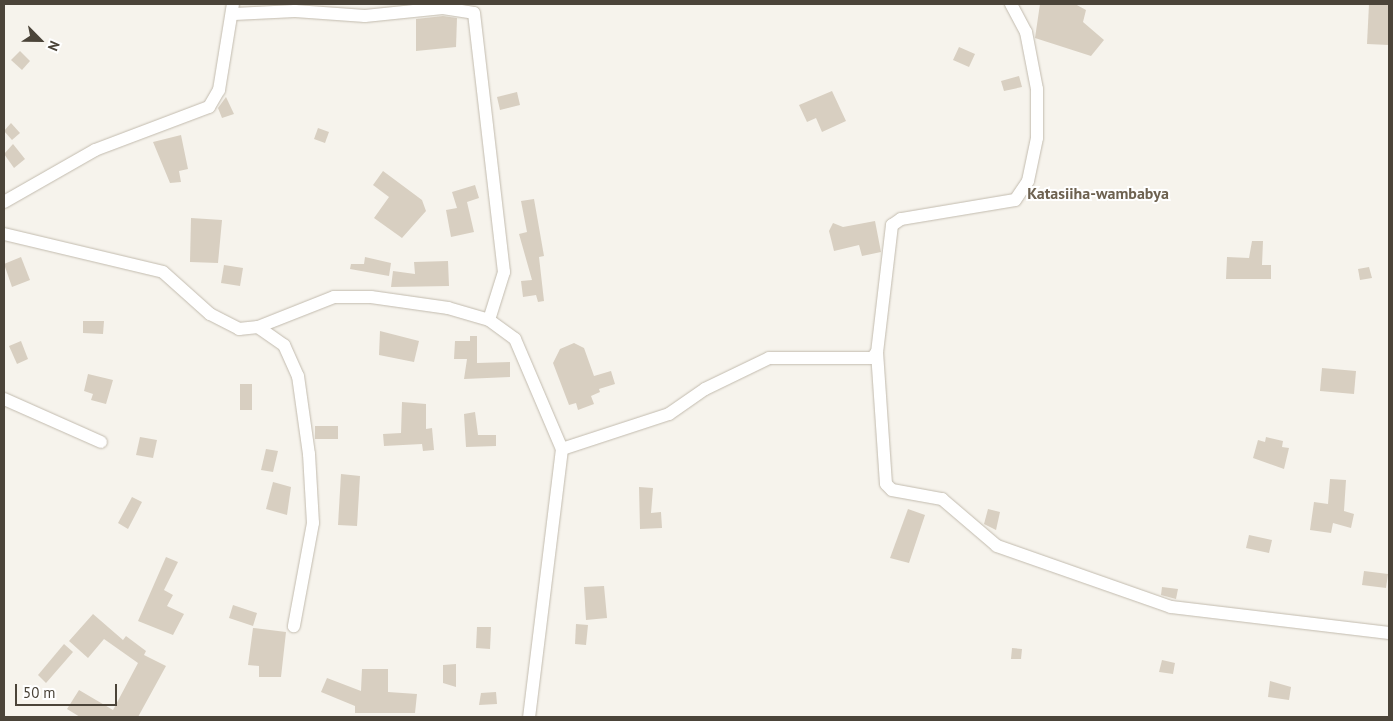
<!DOCTYPE html>
<html>
<head>
<meta charset="utf-8">
<style>
  body { margin:0 }
  #map { position:relative; width:1393px; height:721px; overflow:hidden; background:#f6f3ec; font-family:"PT Sans",sans-serif }
  div>[style] { position:absolute }
  [style*='--x'] { left:calc(var(--x)*1px); top:calc(var(--y)*1px); width:calc(var(--w)*1px); rotate:calc(var(--a)*1deg) }
  .building>* { inset:0; background:#d8cfc1 }
  .roads { filter:drop-shadow(0 0 1px #c2bbae) drop-shadow(0 0 1px #c2bbae) }
  .street>* { height:12px; margin:-6px; padding:0 6px; transform-origin:6px; border-radius:6px; background:#fff }
  span { translate:-50% -50%; white-space:nowrap; text-align:center; line-height:1.15; -webkit-text-stroke:4px #fff; paint-order:stroke }
  .quarter-label { font-size:16px; color:#6e6250; font-weight:700 }
  .frame { position:absolute; inset:0; border:5px solid #4b4439; pointer-events:none }
  .north { position:absolute; left:15px; top:15px; width:50px; height:50px; -webkit-text-stroke:4px #fff; paint-order:stroke; rotate:113deg; font-size:14px; font-weight:700; line-height:20px; text-align:center; color:#4b4439 }
  .north::after { content:''; display:block; margin:auto; width:18px; height:22px; background:#4b4439; clip-path:polygon(50% 0,100% 100%,50% 72%,0 100%) }
  .scale { position:absolute; left:15px; top:684px; width:102px; height:22px; box-sizing:border-box; border:2px solid #4b4439; border-top:0; padding-left:6px; font-size:15px; line-height:18px; white-space:nowrap; color:#4b4439; -webkit-text-stroke:4px #fff; paint-order:stroke }
</style>
</head>
<body>
<div id="map">
  <div class="building">
    <div style="clip-path:polygon(1040px 4px,1075px 4px,1086px 10px,1083px 22px,1104px 40px,1091px 56px,1035px 38px)"></div>
    <div style="clip-path:polygon(1369px 4px,1389px 4px,1389px 45px,1367px 44px)"></div>
    <div style="clip-path:polygon(443px 16px,457px 18px,456px 47px,416px 51px,416px 19px)"></div>
    <div style="clip-path:polygon(959px 47px,975px 54px,969px 67px,953px 60px)"></div>
    <div style="clip-path:polygon(20px 51px,30px 61px,22px 70px,11px 60px)"></div>
    <div style="clip-path:polygon(1019px 76px,1022px 87px,1004px 91px,1001px 81px)"></div>
    <div style="clip-path:polygon(832px 91px,846px 121px,822px 132px,816px 118px,807px 122px,799px 105px)"></div>
    <div style="clip-path:polygon(517px 92px,520px 105px,500px 110px,497px 97px)"></div>
    <div style="clip-path:polygon(226px 97px,234px 114px,222px 118px,218px 108px)"></div>
    <div style="clip-path:polygon(11px 123px,20px 133px,12px 140px,4px 131px)"></div>
    <div style="clip-path:polygon(318px 128px,329px 132px,325px 143px,314px 139px)"></div>
    <div style="clip-path:polygon(181px 135px,188px 169px,179px 171px,181px 182px,170px 183px,153px 142px)"></div>
    <div style="clip-path:polygon(13px 144px,25px 159px,14px 168px,4px 154px)"></div>
    <div style="clip-path:polygon(383px 171px,422px 200px,426px 211px,402px 238px,374px 218px,389px 197px,373px 185px)"></div>
    <div style="clip-path:polygon(475px 185px,479px 198px,467px 202px,474px 232px,451px 237px,446px 210px,457px 208px,452px 192px)"></div>
    <div style="clip-path:polygon(534px 199px,544px 256px,539px 257px,544px 301px,538px 302px,536px 295px,523px 297px,521px 281px,532px 280px,519px 234px,527px 232px,521px 201px)"></div>
    <div style="clip-path:polygon(191px 218px,222px 220px,218px 263px,190px 262px)"></div>
    <div style="clip-path:polygon(875px 221px,881px 252px,862px 256px,859px 245px,834px 251px,829px 231px,833px 223px,843px 227px)"></div>
    <div style="clip-path:polygon(1252px 241px,1263px 241px,1262px 265px,1271px 265px,1271px 279px,1226px 279px,1227px 257px,1249px 258px)"></div>
    <div style="clip-path:polygon(21px 257px,30px 280px,12px 287px,4px 264px)"></div>
    <div style="clip-path:polygon(365px 257px,391px 263px,389px 276px,350px 269px,351px 264px,364px 264px)"></div>
    <div style="clip-path:polygon(448px 261px,449px 286px,391px 287px,393px 271px,415px 274px,414px 262px)"></div>
    <div style="clip-path:polygon(224px 265px,243px 268px,240px 286px,221px 283px)"></div>
    <div style="clip-path:polygon(1369px 267px,1372px 278px,1360px 280px,1358px 269px)"></div>
    <div style="clip-path:polygon(83px 321px,104px 321px,103px 334px,83px 333px)"></div>
    <div style="clip-path:polygon(380px 331px,419px 341px,414px 362px,379px 355px)"></div>
    <div style="clip-path:polygon(470px 336px,477px 336px,477px 363px,510px 362px,510px 377px,464px 379px,467px 359px,454px 359px,455px 341px,470px 341px)"></div>
    <div style="clip-path:polygon(21px 341px,28px 359px,17px 364px,9px 346px)"></div>
    <div style="clip-path:polygon(574px 343px,584px 348px,594px 376px,611px 371px,615px 384px,599px 389px,600px 392px,591px 396px,594px 404px,578px 410px,576px 403px,569px 405px,553px 363px,560px 349px)"></div>
    <div style="clip-path:polygon(1322px 368px,1356px 371px,1354px 394px,1320px 391px)"></div>
    <div style="clip-path:polygon(88px 374px,113px 380px,106px 404px,91px 400px,93px 394px,84px 391px)"></div>
    <div style="clip-path:polygon(240px 384px,252px 384px,252px 410px,240px 410px)"></div>
    <div style="clip-path:polygon(402px 402px,426px 404px,426px 429px,432px 428px,434px 450px,423px 451px,422px 444px,384px 446px,383px 434px,401px 433px)"></div>
    <div style="clip-path:polygon(475px 412px,478px 435px,496px 435px,496px 446px,466px 447px,464px 414px)"></div>
    <div style="clip-path:polygon(315px 426px,338px 426px,338px 439px,315px 439px)"></div>
    <div style="clip-path:polygon(140px 437px,157px 440px,153px 458px,136px 455px)"></div>
    <div style="clip-path:polygon(1266px 437px,1283px 441px,1282px 447px,1289px 448px,1284px 469px,1253px 458px,1258px 440px,1265px 442px)"></div>
    <div style="clip-path:polygon(266px 449px,278px 451px,273px 472px,261px 470px)"></div>
    <div style="clip-path:polygon(341px 474px,360px 476px,357px 526px,338px 525px)"></div>
    <div style="clip-path:polygon(1330px 479px,1346px 480px,1344px 511px,1354px 514px,1351px 528px,1333px 523px,1331px 533px,1310px 530px,1314px 502px,1328px 504px)"></div>
    <div style="clip-path:polygon(273px 482px,291px 487px,287px 515px,266px 509px)"></div>
    <div style="clip-path:polygon(639px 487px,653px 488px,651px 513px,661px 512px,662px 528px,640px 529px)"></div>
    <div style="clip-path:polygon(132px 497px,142px 502px,128px 529px,118px 523px)"></div>
    <div style="clip-path:polygon(908px 509px,925px 515px,909px 563px,890px 558px)"></div>
    <div style="clip-path:polygon(988px 509px,1000px 512px,996px 530px,984px 524px)"></div>
    <div style="clip-path:polygon(1249px 535px,1272px 540px,1269px 553px,1246px 548px)"></div>
    <div style="clip-path:polygon(166px 557px,178px 562px,164px 590px,173px 595px,167px 606px,184px 614px,173px 635px,138px 621px)"></div>
    <div style="clip-path:polygon(1364px 571px,1388px 574px,1386px 588px,1362px 585px)"></div>
    <div style="clip-path:polygon(604px 586px,607px 618px,586px 620px,584px 587px)"></div>
    <div style="clip-path:polygon(1162px 587px,1178px 589px,1176px 599px,1161px 595px)"></div>
    <div style="clip-path:polygon(233px 605px,257px 613px,253px 626px,229px 618px)"></div>
    <div style="clip-path:polygon(93px 614px,123px 640px,126px 636px,146px 651px,144px 655px,166px 666px,138px 717px,80px 717px,67px 709px,79px 690px,113px 710px,138px 663px,104px 639px,88px 658px,69px 641px)"></div>
    <div style="clip-path:polygon(576px 624px,588px 625px,586px 645px,575px 644px)"></div>
    <div style="clip-path:polygon(477px 627px,491px 627px,490px 649px,476px 648px)"></div>
    <div style="clip-path:polygon(253px 628px,286px 632px,281px 677px,259px 677px,259px 666px,248px 665px)"></div>
    <div style="clip-path:polygon(64px 644px,73px 652px,46px 683px,38px 675px)"></div>
    <div style="clip-path:polygon(1012px 648px,1022px 649px,1021px 659px,1011px 659px)"></div>
    <div style="clip-path:polygon(1162px 660px,1175px 663px,1173px 674px,1159px 672px)"></div>
    <div style="clip-path:polygon(456px 664px,456px 687px,443px 683px,443px 665px)"></div>
    <div style="clip-path:polygon(362px 669px,388px 669px,388px 692px,417px 694px,415px 713px,355px 713px,355px 706px,321px 692px,327px 678px,361px 691px)"></div>
    <div style="clip-path:polygon(1270px 681px,1291px 687px,1289px 700px,1268px 697px)"></div>
    <div style="clip-path:polygon(496px 692px,497px 704px,479px 705px,481px 693px)"></div>
  </div>
  <div class="roads">
    <div class="street">
      <div style="--x:1011;--y:4;--w:32;--a:62"></div>
      <div style="--x:1026;--y:32;--w:58;--a:79.1"></div>
      <div style="--x:1037;--y:89;--w:49;--a:90"></div>
      <div style="--x:1037;--y:138;--w:44;--a:101.8"></div>
      <div style="--x:1028;--y:181;--w:23;--a:124"></div>
      <div style="--x:1015;--y:200;--w:116;--a:170.5"></div>
      <div style="--x:901;--y:219;--w:11;--a:146"></div>
      <div style="--x:892;--y:225;--w:128;--a:96.7"></div>
      <div style="--x:877;--y:352;--w:132;--a:86.1"></div>
      <div style="--x:886;--y:484;--w:8;--a:45"></div>
      <div style="--x:892;--y:490;--w:51;--a:10.2"></div>
      <div style="--x:942;--y:499;--w:72;--a:40.5"></div>
      <div style="--x:997;--y:546;--w:184;--a:19.3"></div>
      <div style="--x:1171;--y:607;--w:220;--a:6.8"></div>
      <div style="--x:234;--y:14;--w:61;--a:-2.8"></div>
      <div style="--x:295;--y:11;--w:70;--a:4.1"></div>
      <div style="--x:365;--y:16;--w:78;--a:-5.9"></div>
      <div style="--x:443;--y:8;--w:31;--a:9"></div>
      <div style="--x:474;--y:13;--w:261;--a:83.4"></div>
      <div style="--x:504;--y:272;--w:50;--a:107.4"></div>
      <div style="--x:4;--y:202;--w:105;--a:-29.7"></div>
      <div style="--x:95;--y:150;--w:122;--a:-20.7"></div>
      <div style="--x:209;--y:107;--w:20;--a:-60"></div>
      <div style="--x:219;--y:90;--w:87;--a:-80.8"></div>
      <div style="--x:4;--y:234;--w:163;--a:13.4"></div>
      <div style="--x:163;--y:272;--w:63;--a:41.8"></div>
      <div style="--x:210;--y:314;--w:33;--a:27"></div>
      <div style="--x:239;--y:329;--w:19;--a:-6"></div>
      <div style="--x:258;--y:327;--w:32;--a:35"></div>
      <div style="--x:284;--y:345;--w:34;--a:66"></div>
      <div style="--x:298;--y:376;--w:79;--a:82"></div>
      <div style="--x:309;--y:454;--w:69;--a:86.7"></div>
      <div style="--x:313;--y:523;--w:105;--a:100.5"></div>
      <div style="--x:258;--y:327;--w:82;--a:-21.5"></div>
      <div style="--x:334;--y:297;--w:37;--a:0"></div>
      <div style="--x:371;--y:297;--w:78;--a:8.1"></div>
      <div style="--x:448;--y:308;--w:43;--a:16.3"></div>
      <div style="--x:489;--y:320;--w:32;--a:36"></div>
      <div style="--x:515;--y:339;--w:120;--a:66.9"></div>
      <div style="--x:562;--y:449;--w:270;--a:97"></div>
      <div style="--x:4;--y:399;--w:106;--a:23.9"></div>
      <div style="--x:562;--y:449;--w:113;--a:-18.1"></div>
      <div style="--x:669;--y:414;--w:44;--a:-34.8"></div>
      <div style="--x:705;--y:389;--w:71;--a:-25.8"></div>
      <div style="--x:769;--y:358;--w:103;--a:0"></div>
      <div style="--x:872;--y:358;--w:8;--a:-50"></div>
    </div>
  </div>
  <div class="quarter-label">
    <span style="left:1098px;top:193px">Katasiiha-wambabya</span>
  </div>
  <div class="frame"></div>
  <div class="north">N</div>
  <div class="scale">50 m</div>
</div>
</body>
</html>
